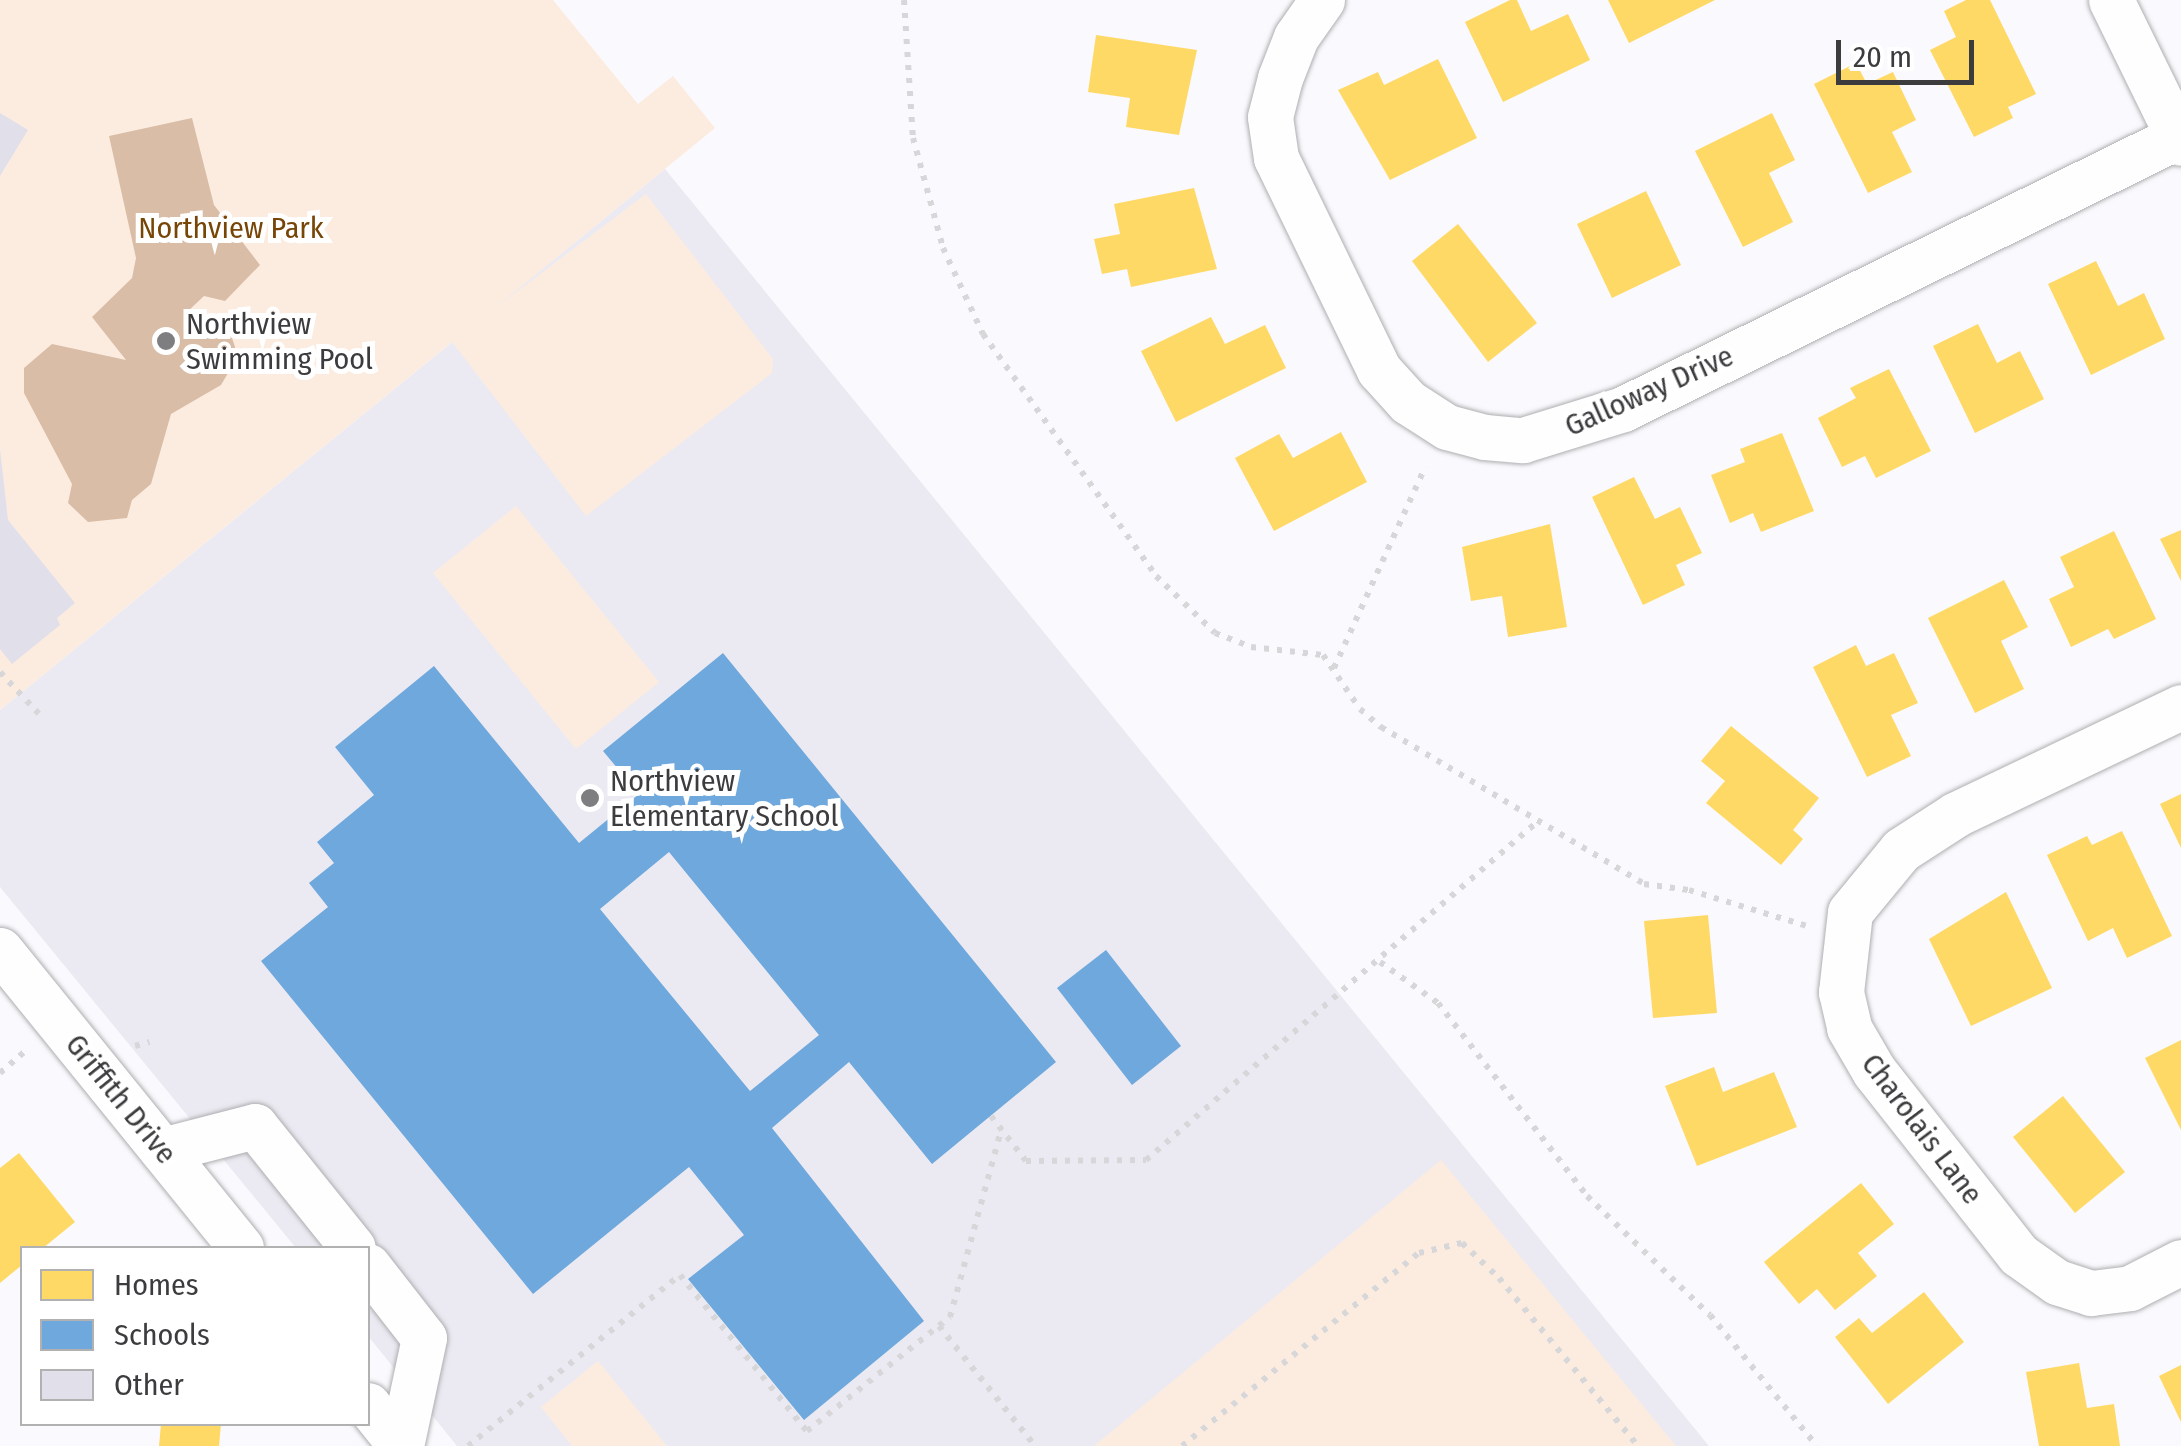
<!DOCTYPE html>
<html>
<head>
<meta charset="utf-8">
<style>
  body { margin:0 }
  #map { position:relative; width:2181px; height:1446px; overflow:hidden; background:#faf9fd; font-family:"Fira Sans Condensed",sans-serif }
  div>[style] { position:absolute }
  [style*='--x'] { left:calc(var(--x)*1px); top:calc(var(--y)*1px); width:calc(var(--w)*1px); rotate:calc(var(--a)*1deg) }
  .built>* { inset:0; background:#ebeaf2 }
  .green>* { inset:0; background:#fcece0 }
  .water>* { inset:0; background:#d9bda6 }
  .homes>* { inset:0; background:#ffd966 }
  .schools>* { inset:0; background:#6fa8dc }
  .building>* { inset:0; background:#e1dfea }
  .path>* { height:6px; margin-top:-3px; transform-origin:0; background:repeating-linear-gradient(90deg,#d7d7d9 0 5px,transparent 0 13px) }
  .roads { filter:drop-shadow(0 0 2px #afaeb1) drop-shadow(0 0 2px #afaeb1) }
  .minor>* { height:45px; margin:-22.5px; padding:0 22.5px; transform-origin:22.5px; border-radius:22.5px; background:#fefeff }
  .dots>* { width:28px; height:28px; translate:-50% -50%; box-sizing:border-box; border:5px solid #fff; border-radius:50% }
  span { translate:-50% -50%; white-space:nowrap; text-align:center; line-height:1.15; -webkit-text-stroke:10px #fff; paint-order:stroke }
  .park-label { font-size:30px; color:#774506 }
  .poi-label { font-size:30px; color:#3c3c3e }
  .left { translate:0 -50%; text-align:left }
  .street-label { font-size:30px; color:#3c3c3e }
  .legend { position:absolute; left:20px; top:1246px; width:350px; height:180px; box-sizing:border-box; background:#fff; border:2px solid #b1b1b2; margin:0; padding:12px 18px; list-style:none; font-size:30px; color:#3c3c3e }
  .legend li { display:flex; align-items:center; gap:20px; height:50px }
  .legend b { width:50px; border:2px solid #b1b1b2 }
  .scale { position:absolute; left:1836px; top:40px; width:138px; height:45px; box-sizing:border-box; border:5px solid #3c3c3e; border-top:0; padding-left:12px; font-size:30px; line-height:35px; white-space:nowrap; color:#3c3c3e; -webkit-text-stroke:8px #fff; paint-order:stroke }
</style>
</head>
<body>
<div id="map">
  <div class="built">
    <div style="clip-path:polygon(665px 169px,1709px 1446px,457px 1446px,368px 1336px,368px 1248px,296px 1248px,0 887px,0 710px)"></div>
  </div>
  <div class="green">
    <div style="clip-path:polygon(0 0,553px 0,638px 104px,673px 76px,715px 128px,495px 308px,646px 194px,773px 359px,772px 373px,586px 516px,452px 342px,0 710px)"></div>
    <div style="clip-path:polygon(516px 506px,659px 682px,576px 749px,433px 573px)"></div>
    <div style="clip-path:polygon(1441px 1160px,1676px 1446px,1094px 1446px)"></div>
    <div style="clip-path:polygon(598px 1361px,667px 1446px,572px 1446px,541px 1407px)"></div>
  </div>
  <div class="water">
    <div style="clip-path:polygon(192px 118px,214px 205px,260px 265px,225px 301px,204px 296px,186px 313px,207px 334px,232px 338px,238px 356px,221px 385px,171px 414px,151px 484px,132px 500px,127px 518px,88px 522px,68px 503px,72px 484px,24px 393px,24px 368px,52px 344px,126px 360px,92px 317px,132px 278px,136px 258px,109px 136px)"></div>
  </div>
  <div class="homes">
    <div style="clip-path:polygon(1510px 0,1517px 0,1531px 31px,1568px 14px,1590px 60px,1503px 102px,1465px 22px)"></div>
    <div style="clip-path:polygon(1608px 0,1715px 0,1629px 43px)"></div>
    <div style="clip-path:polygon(1966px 0,1990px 0,2036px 94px,2008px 107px,2013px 118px,1974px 137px,1930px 50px,1956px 37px,1944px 11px)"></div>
    <div style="clip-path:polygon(1096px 35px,1197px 50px,1179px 135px,1126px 127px,1130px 98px,1088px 92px)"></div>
    <div style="clip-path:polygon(1438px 59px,1477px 138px,1390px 180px,1338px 90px,1378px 72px,1384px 85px)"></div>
    <div style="clip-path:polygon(1856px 63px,1867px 84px,1893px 72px,1916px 120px,1892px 132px,1912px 172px,1868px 193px,1814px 84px)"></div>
    <div style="clip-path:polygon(1772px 113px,1795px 160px,1769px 173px,1793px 222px,1743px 247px,1695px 151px)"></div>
    <div style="clip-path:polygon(1194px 188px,1217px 269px,1131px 287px,1127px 269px,1102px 274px,1094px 239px,1120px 234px,1114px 204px)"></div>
    <div style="clip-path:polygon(1646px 191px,1681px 265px,1612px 298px,1577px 224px)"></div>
    <div style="clip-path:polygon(1458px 224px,1537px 323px,1488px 362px,1412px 261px)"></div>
    <div style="clip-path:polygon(2096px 261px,2118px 306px,2144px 293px,2165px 339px,2091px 375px,2048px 284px)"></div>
    <div style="clip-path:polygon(1211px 317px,1225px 344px,1265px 325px,1286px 368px,1176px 422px,1141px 351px)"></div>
    <div style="clip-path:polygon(1978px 324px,1997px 363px,2020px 351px,2044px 399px,1975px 433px,1933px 346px)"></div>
    <div style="clip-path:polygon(1889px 369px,1931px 451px,1876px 478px,1865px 456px,1842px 467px,1818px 418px,1856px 398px,1850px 388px)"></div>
    <div style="clip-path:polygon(1341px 432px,1367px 482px,1274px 531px,1235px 458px,1279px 434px,1293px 458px)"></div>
    <div style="clip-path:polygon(1782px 433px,1814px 511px,1761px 532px,1753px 513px,1730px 523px,1711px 475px,1745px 462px,1740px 449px)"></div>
    <div style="clip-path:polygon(1634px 477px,1655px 519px,1680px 507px,1702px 553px,1676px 565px,1685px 585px,1643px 605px,1592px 497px)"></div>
    <div style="clip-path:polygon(1550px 524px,1567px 627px,1508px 637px,1502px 596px,1471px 601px,1462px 547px)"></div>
    <div style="clip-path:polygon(2181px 530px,2181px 581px,2160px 539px)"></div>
    <div style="clip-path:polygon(2114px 531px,2156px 619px,2114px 639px,2108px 629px,2071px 647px,2049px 599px,2074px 587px,2060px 557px)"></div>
    <div style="clip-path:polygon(2004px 580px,2028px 627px,2001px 641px,2024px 689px,1975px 713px,1928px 618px)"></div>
    <div style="clip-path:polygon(1856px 645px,1866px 666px,1894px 653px,1918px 703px,1891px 715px,1911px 756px,1867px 777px,1813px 667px)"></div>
    <div style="clip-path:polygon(1731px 726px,1819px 798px,1793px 830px,1803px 839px,1781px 865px,1706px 803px,1725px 781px,1701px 761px)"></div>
    <div style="clip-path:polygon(2181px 794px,2181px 848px,2160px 804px)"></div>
    <div style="clip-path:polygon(2122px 831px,2172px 936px,2127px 958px,2113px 928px,2088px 941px,2047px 855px,2087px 836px,2092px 845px)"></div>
    <div style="clip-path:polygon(2006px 892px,2052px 988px,1971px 1026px,1929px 939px)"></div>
    <div style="clip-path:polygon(1708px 915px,1717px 1013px,1653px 1018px,1644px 921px)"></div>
    <div style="clip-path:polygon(2181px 1040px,2181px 1130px,2145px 1058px)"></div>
    <div style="clip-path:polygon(1714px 1067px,1723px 1092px,1774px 1072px,1797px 1127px,1697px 1166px,1665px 1086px)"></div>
    <div style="clip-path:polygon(2063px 1096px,2125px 1172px,2075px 1213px,2013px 1137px)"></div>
    <div style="clip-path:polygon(19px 1153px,75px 1222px,43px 1248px,22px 1248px,22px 1265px,0 1283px,0 1168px)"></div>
    <div style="clip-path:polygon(1861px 1183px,1894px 1224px,1858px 1253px,1877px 1276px,1835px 1310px,1817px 1289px,1799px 1304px,1764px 1262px)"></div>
    <div style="clip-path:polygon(1924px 1292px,1964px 1342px,1888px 1404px,1835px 1337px,1859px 1318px,1872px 1333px)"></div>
    <div style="clip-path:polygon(2079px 1363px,2087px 1408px,2114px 1404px,2120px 1446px,2039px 1446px,2026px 1372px)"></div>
    <div style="clip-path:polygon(2181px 1365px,2181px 1422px,2159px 1376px)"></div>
    <div style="clip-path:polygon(161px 1424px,221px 1424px,219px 1446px,159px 1446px)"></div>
  </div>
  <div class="schools">
    <div style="clip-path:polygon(evenodd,723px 653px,1056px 1062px,932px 1164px,849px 1062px,772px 1128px,924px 1321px,804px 1420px,688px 1279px,744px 1235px,689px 1167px,533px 1294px,261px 961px,328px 907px,309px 883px,334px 863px,317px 842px,374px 795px,335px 747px,434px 666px,579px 843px,639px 794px,603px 751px,723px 653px,669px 852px,819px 1035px,750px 1091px,600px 909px,669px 852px)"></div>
    <div style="clip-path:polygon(1106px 950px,1181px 1046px,1132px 1085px,1057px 988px)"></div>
  </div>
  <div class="building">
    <div style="clip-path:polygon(0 113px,28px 130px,0 176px)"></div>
    <div style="clip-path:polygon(0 449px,8px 520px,75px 603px,57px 618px,60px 625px,12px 664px,0 649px)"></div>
  </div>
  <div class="path">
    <div style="--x:904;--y:0;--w:138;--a:86.3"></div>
    <div style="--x:913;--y:138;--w:114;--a:74.7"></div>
    <div style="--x:943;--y:248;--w:95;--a:65.1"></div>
    <div style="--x:983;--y:334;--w:297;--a:54.4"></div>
    <div style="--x:1156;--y:576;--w:82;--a:44"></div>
    <div style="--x:1215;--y:633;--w:39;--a:21"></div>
    <div style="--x:1251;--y:647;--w:72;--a:6.3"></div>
    <div style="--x:1323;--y:655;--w:65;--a:55.6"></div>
    <div style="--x:1360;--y:709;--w:28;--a:41"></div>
    <div style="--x:1381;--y:727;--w:306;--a:30.8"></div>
    <div style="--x:1644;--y:884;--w:45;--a:7.6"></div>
    <div style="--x:1689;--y:890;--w:123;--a:17"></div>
    <div style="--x:1334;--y:668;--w:221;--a:-65.6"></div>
    <div style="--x:0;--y:672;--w:57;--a:47.1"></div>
    <div style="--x:1380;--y:962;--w:71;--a:35.3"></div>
    <div style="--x:1438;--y:1003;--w:244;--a:52.3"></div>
    <div style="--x:1587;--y:1196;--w:171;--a:44.1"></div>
    <div style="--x:1710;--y:1315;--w:169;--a:50.8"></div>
    <div style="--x:135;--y:1046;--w:15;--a:-16"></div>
    <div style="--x:0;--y:1073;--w:32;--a:-41"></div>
    <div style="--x:991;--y:1116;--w:57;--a:52.1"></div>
    <div style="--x:1026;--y:1161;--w:120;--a:-0.5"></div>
    <div style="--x:1146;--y:1160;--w:517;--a:-40.84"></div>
    <div style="--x:939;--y:1326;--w:154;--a:51.3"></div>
    <div style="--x:468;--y:1446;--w:272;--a:-38.9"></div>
    <div style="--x:680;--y:1275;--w:201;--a:50.9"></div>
    <div style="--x:807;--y:1431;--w:183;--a:-38.6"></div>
    <div style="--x:950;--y:1317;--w:194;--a:-74.7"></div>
    <div style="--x:1182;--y:1446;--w:306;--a:-39.2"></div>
    <div style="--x:1419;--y:1253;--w:44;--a:-13.1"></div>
    <div style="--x:1462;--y:1243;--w:51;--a:43.4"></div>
    <div style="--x:1499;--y:1278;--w:218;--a:50.4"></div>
  </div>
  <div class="roads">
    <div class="minor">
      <div style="--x:1322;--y:0;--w:45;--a:125.1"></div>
      <div style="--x:1296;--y:37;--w:44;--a:111.3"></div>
      <div style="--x:1280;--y:78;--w:40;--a:104.4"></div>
      <div style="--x:1270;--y:117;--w:41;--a:81.7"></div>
      <div style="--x:1276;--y:158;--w:236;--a:64.1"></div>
      <div style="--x:1379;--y:370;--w:43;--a:47.8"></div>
      <div style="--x:1408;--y:402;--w:46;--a:32.7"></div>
      <div style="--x:1447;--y:427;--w:39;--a:15"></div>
      <div style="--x:1485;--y:437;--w:38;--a:5"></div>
      <div style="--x:1523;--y:440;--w:105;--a:-17.2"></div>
      <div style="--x:1623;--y:409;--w:622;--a:-26.15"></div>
      <div style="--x:2111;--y:0;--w:159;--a:63.9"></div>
      <div style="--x:2181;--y:707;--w:250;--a:154.5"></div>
      <div style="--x:1955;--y:815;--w:64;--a:147.1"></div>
      <div style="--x:1901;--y:850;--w:80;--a:129.4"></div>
      <div style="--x:1850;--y:912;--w:81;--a:96.4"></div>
      <div style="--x:1841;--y:992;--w:37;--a:77"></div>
      <div style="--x:1849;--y:1028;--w:50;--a:59.8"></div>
      <div style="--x:1874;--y:1071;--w:234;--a:51.8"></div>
      <div style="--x:2019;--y:1255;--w:47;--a:35.4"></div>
      <div style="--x:2057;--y:1282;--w:36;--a:18"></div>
      <div style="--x:2091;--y:1293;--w:39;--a:-7"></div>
      <div style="--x:2130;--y:1288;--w:57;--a:-27"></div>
      <div style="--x:0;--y:950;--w:383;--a:51"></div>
      <div style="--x:162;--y:1150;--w:96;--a:-14.5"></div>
      <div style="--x:255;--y:1126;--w:156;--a:51.2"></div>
      <div style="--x:368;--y:1266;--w:91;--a:52.1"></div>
      <div style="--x:424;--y:1338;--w:110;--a:102"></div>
      <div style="--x:368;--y:1405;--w:53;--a:51.2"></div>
    </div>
  </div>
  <div class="dots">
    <div style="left:166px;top:341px;background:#7e7e81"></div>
    <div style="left:590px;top:798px;background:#7e7e81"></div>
  </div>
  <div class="park-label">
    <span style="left:231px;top:228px">Northview Park</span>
  </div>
  <div class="poi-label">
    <span class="left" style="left:186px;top:341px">Northview<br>Swimming Pool</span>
    <span class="left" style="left:610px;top:798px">Northview<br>Elementary School</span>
  </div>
  <div class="street-label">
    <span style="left:1649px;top:391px;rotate:-24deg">Galloway Drive</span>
    <span style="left:121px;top:1099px;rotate:51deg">Griffith Drive</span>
    <span style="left:1922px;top:1129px;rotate:53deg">Charolais Lane</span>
  </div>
  <ul class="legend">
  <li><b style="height:28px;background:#ffd966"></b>Homes</li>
  <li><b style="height:28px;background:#6fa8dc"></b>Schools</li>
  <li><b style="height:28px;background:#e1dfea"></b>Other</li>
  </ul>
  <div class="scale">20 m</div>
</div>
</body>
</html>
